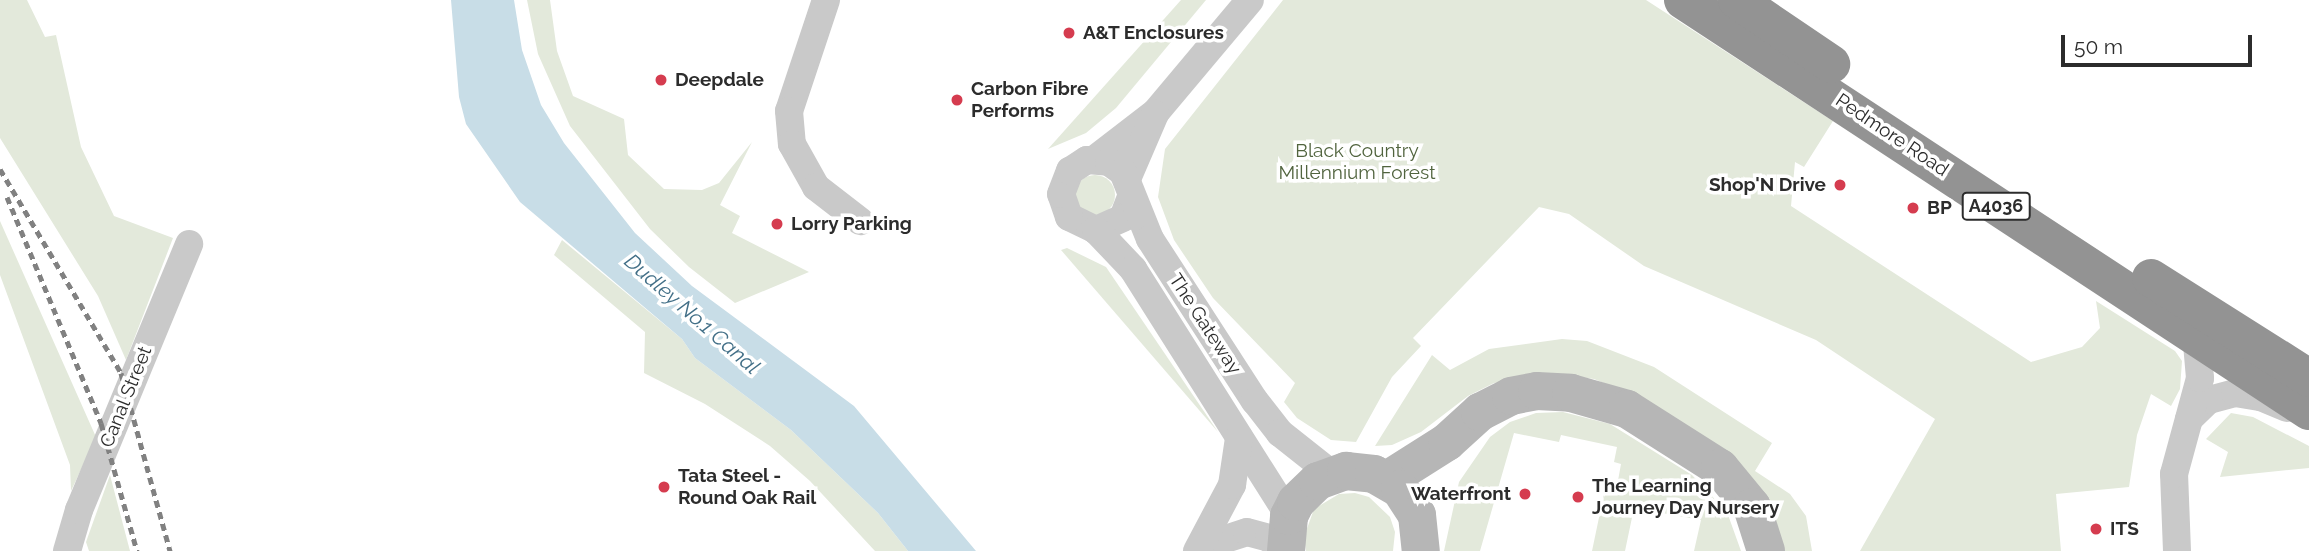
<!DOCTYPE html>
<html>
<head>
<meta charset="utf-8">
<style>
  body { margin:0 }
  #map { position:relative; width:2309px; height:551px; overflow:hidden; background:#fff; font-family:Raleway,sans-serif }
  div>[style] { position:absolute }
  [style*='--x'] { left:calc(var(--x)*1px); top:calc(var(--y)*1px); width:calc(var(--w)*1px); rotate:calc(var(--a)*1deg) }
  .green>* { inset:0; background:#e3e9db }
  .round { border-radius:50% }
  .water>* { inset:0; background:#c8dde7 }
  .street>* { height:28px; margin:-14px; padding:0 14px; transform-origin:14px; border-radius:14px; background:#c9c9c9 }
  .secondary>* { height:38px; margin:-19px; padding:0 19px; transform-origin:19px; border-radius:19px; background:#b6b6b6 }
  .highway>* { height:38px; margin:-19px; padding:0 19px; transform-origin:19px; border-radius:19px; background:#939393 }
  .rail>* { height:5px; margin-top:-2.5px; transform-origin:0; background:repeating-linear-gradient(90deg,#818181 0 7px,transparent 0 12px) }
  .dots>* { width:19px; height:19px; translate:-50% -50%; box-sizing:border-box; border:4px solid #fff; border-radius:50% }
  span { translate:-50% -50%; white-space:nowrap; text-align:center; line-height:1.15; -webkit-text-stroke:7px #fff; paint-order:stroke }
  .shield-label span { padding:2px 5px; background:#fff; border:2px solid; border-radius:5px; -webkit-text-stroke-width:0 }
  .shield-label { font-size:18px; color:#2c2c2c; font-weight:700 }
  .poi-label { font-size:19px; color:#2c2c2c; font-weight:700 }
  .left { translate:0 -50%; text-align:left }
  .right { translate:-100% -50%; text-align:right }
  .street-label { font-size:19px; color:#2c2c2c }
  .park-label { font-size:19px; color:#51643e }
  .water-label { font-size:21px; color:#426f87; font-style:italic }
  .scale { position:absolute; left:2061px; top:35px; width:191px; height:32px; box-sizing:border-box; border:4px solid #2c2c2c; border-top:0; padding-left:9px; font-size:21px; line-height:24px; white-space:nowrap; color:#2c2c2c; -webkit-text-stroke:5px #fff; paint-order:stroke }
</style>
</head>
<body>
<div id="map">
  <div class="green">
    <div style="clip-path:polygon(0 0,27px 0,45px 37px,56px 35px,81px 147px,114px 216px,173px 238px,126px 360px,98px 296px,0 138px)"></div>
    <div style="clip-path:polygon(527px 0,550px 0,557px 51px,573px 96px,624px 119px,628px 155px,664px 189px,702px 190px,719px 183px,752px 142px,720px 205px,740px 216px,732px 233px,809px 272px,735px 303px,689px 267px,650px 229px,570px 126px,538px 54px)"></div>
    <div style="clip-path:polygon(1181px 0,1206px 0,1116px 108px,1086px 133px,1048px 149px)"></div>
    <div style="clip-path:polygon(1283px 0,1646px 0,1833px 121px,1804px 167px,1795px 162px,1791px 206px,2031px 362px,2082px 347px,2100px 328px,2096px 301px,2175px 351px,2182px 361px,2180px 389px,2171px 406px,2151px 394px,2137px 435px,2129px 487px,2056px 494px,2061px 551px,1860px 551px,1935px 419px,1816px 340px,1644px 266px,1569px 214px,1539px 207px,1413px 338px,1421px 346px,1392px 377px,1356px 442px,1331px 440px,1297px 418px,1284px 402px,1295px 383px,1213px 298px,1174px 240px,1158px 197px,1165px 149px)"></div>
    <div class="round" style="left:1075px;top:175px;width:40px;height:40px"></div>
    <div style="clip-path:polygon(0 221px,96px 437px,71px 491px,70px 465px,0 275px)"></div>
    <div style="clip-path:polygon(562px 240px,682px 339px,695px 358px,791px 430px,878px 513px,908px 551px,875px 551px,810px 481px,770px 446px,705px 404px,644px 373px,645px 332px,554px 255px)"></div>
    <div style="clip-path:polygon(1067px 248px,1106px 267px,1218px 432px,1061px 250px)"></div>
    <div style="clip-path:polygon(1562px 339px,1587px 341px,1654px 367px,1772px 443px,1755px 471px,1790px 494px,1806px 516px,1812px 551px,1779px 551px,1631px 394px,1594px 379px,1559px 374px,1494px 383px,1468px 396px,1421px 432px,1392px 445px,1375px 446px,1432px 355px,1450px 370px,1489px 349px)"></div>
    <div style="clip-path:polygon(1563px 412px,1610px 424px,1692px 475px,1727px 512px,1741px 551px,1694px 551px,1701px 520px,1634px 508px,1625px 551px,1592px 551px,1606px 484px,1617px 486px,1621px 464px,1614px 462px,1617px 447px,1561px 435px,1559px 442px,1514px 433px,1480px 551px,1444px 551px,1459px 482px,1490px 437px,1510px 422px,1536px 413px)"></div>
    <div style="clip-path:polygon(2231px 413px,2253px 417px,2309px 446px,2309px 468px,2220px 477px,2228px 452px,2206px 439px)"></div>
    <div style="clip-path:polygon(110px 475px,130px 551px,89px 551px,86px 542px)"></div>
    <div style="clip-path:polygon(1355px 493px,1369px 497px,1390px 517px,1395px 532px,1393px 551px,1306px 551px,1304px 537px,1314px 509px,1339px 494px)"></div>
  </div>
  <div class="water">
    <div style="clip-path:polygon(451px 0,514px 0,522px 50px,541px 105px,564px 143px,635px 233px,692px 286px,854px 406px,976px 551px,908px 551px,878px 513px,791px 430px,695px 358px,682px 339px,520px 202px,466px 124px,459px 97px)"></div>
  </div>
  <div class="street">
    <div style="--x:826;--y:0;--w:117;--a:108.4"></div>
    <div style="--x:789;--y:111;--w:33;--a:85"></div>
    <div style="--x:792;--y:144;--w:49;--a:60.8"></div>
    <div style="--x:816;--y:187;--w:56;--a:37.7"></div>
    <div style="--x:1095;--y:159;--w:77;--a:-37.6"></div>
    <div style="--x:1156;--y:112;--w:146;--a:-50"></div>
    <div style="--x:1127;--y:179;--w:71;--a:-66.7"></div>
    <div style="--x:1131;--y:197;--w:22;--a:111"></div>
    <div style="--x:1123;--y:218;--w:30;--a:156"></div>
    <div style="--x:1096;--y:230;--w:30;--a:-154"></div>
    <div style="--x:1069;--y:217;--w:24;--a:-109"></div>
    <div style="--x:1061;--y:194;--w:25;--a:-69"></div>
    <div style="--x:1070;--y:171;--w:20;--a:-33"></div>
    <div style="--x:1087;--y:160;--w:22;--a:5"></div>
    <div style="--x:1109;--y:162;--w:17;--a:36"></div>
    <div style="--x:1123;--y:172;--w:72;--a:68.1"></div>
    <div style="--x:1150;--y:239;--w:193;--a:57.1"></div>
    <div style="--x:1255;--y:401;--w:41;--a:52"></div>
    <div style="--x:1280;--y:433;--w:66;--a:38.3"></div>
    <div style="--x:1096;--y:230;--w:54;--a:46.5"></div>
    <div style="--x:1133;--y:269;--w:292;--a:57.7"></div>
    <div style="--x:2189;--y:419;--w:28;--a:-44"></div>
    <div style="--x:2209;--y:400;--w:27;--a:-15"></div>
    <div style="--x:2235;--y:393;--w:26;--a:9"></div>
    <div style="--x:2261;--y:397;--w:28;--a:23"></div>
    <div style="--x:1201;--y:547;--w:48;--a:-18.1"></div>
    <div style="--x:1247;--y:532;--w:23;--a:15"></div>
    <div style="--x:1269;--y:538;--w:21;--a:39"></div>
    <div style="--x:67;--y:551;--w:43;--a:-73.7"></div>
    <div style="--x:79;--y:510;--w:288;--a:-67.5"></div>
    <div style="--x:1197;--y:551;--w:75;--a:-62.1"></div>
    <div style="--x:1232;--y:485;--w:48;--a:-81.5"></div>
    <div style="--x:2177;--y:551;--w:77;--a:-92.2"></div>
    <div style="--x:2174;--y:474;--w:99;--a:-74.8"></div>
    <div style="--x:2200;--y:378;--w:38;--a:-95"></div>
  </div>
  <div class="secondary">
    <div style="--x:1387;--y:480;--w:71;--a:-32.3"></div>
    <div style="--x:1447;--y:442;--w:45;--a:-42.3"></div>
    <div style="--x:1480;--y:412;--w:35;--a:-27"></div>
    <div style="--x:1511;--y:396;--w:26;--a:-11"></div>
    <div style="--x:1537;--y:391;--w:34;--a:3"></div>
    <div style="--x:1571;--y:393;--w:58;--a:15.9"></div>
    <div style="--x:1627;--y:409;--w:110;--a:32.4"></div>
    <div style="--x:1720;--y:468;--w:50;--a:50.6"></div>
    <div style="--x:1752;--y:507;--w:46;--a:72.3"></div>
    <div style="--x:1286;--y:551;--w:35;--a:-85"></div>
    <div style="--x:1289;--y:516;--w:16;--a:-63"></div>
    <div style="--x:1296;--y:502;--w:30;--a:-44"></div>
    <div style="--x:1318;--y:481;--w:30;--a:-20"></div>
    <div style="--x:1346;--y:471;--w:28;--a:6"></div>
    <div style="--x:1374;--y:474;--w:30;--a:30"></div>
    <div style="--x:1400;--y:489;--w:31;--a:57"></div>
    <div style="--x:1417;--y:515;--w:36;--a:84"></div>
  </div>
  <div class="highway">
    <div style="--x:1683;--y:0;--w:749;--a:33.29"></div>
    <div style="--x:1737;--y:0;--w:114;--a:34.2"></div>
    <div style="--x:2151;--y:278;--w:187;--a:32.3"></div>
  </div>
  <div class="rail">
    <div style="--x:0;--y:169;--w:237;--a:59.3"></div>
    <div style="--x:121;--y:373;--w:185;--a:74.6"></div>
    <div style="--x:7;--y:197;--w:245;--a:67.4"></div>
    <div style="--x:101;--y:423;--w:133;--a:74.3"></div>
  </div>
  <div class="dots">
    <div style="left:1069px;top:33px;background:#d53c4f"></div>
    <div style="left:661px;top:80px;background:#d53c4f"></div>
    <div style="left:957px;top:100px;background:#d53c4f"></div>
    <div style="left:1840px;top:185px;background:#d53c4f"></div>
    <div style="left:1913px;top:208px;background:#d53c4f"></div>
    <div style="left:777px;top:224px;background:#d53c4f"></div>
    <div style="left:664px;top:487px;background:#d53c4f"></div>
    <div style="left:1525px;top:494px;background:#d53c4f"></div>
    <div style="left:1578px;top:497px;background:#d53c4f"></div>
    <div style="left:2096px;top:529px;background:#d53c4f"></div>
  </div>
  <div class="shield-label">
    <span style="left:1996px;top:206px">A4036</span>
  </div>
  <div class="poi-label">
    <span class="left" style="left:1083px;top:33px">A&amp;T Enclosures</span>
    <span class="left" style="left:675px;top:80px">Deepdale</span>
    <span class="left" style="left:971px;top:100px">Carbon Fibre<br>Performs</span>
    <span class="right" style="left:1826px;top:185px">Shop'N Drive</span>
    <span class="left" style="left:1927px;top:208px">BP</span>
    <span class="left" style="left:791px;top:224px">Lorry Parking</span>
    <span class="left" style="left:678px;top:487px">Tata Steel -<br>Round Oak Rail</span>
    <span class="left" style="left:1592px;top:497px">The Learning<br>Journey Day Nursery</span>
    <span class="right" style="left:1511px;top:494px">Waterfront</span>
    <span class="left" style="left:2110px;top:529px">ITS</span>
  </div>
  <div class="street-label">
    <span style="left:1892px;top:135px;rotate:34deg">Pedmore Road</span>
    <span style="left:1205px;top:324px;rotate:57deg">The Gateway</span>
    <span style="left:126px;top:397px;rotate:-68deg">Canal Street</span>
  </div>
  <div class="park-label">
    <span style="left:1357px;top:162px">Black Country<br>Millennium Forest</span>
  </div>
  <div class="water-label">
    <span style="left:692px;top:314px;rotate:41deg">Dudley No.1 Canal</span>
  </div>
  <div class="scale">50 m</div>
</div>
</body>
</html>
